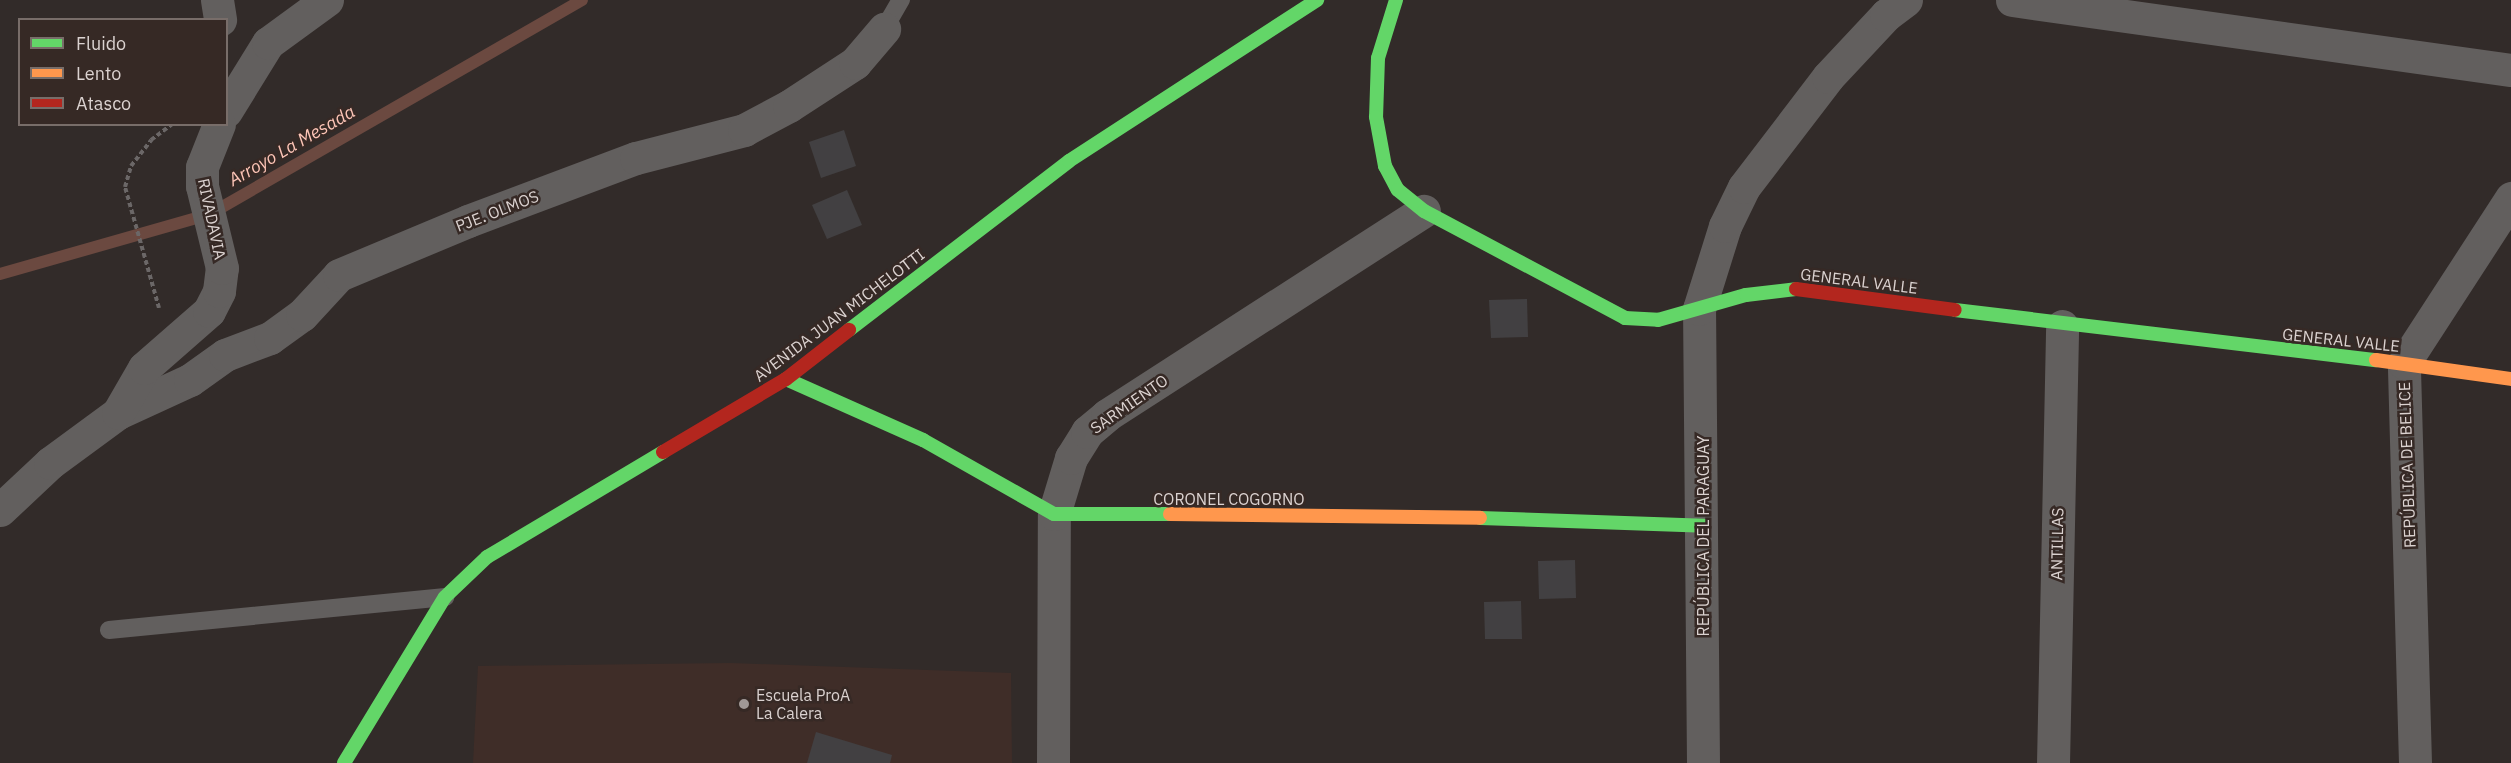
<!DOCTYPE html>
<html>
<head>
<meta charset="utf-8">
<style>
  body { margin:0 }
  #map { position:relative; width:2511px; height:763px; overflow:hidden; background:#322b29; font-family:"IBM Plex Sans",sans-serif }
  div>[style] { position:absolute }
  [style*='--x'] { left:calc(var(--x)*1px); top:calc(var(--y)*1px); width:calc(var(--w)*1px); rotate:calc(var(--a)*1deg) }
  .built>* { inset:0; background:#3f2d28 }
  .stream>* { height:12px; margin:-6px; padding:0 6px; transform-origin:6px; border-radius:6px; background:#6b4940 }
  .building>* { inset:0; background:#424042 }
  .path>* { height:4px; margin-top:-2px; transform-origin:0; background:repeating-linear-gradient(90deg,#6b6767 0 4.5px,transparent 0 7.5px) }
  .lane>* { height:18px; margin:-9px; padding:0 9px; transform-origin:9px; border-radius:9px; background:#625f5e }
  .street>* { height:33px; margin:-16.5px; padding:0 16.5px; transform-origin:16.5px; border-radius:16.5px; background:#625f5e }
  .fast>* { height:14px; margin:-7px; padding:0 7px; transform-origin:7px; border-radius:7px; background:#63d668 }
  .slow>* { height:14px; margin:-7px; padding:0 7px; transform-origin:7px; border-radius:7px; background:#ff974d }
  .jam>* { height:14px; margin:-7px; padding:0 7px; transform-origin:7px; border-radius:7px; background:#b3261e }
  .dots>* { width:16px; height:16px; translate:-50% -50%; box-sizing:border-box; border:3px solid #362925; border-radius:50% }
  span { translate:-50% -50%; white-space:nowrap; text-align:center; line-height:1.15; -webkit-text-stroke:5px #362925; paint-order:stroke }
  .street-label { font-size:16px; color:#dbd2d0 }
  .poi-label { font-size:16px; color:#dbd2d0 }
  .left { translate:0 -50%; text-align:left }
  .water-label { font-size:18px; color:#fdc5b7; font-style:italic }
  .legend { position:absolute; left:18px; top:18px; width:210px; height:108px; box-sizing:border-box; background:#362925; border:2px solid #786d69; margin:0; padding:8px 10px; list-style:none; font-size:18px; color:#dbd2d0 }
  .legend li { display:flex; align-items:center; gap:12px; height:30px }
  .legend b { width:30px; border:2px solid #786d69 }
</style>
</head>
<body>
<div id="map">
  <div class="built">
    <div style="clip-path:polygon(731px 663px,1011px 673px,1012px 763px,473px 763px,478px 666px)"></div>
  </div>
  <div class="stream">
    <div style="--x:0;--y:274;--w:218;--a:-15.9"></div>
    <div style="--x:210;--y:214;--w:429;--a:-29.9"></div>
  </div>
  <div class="building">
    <div style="clip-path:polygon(844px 130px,856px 166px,821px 178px,809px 142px)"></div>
    <div style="clip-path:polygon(847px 190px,862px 225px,827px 239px,812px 205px)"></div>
    <div style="clip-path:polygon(1527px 299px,1528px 337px,1491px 338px,1489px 300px)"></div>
    <div style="clip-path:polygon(1575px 560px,1576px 598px,1539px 599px,1538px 561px)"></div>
    <div style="clip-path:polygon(1521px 601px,1522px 639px,1485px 639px,1484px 602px)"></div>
    <div style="clip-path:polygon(816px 732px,892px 755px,890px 763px,807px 763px)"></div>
  </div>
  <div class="path">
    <div style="--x:159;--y:308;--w:126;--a:-105.7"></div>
    <div style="--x:125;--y:187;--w:22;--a:-74"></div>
    <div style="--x:131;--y:166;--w:33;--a:-52"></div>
    <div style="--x:151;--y:140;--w:26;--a:-37"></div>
  </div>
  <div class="lane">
    <div style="--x:884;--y:29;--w:34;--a:-60"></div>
    <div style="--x:109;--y:630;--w:338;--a:-5.6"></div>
  </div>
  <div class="street">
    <div style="--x:217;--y:0;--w:20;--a:81"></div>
    <div style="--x:2012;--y:0;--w:504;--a:7.99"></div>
    <div style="--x:226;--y:111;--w:80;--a:-58.3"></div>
    <div style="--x:268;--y:43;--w:73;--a:-36.1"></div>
    <div style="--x:118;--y:413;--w:79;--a:-24.6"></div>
    <div style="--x:190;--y:380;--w:43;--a:-35.5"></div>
    <div style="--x:225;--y:355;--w:48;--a:-20.7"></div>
    <div style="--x:270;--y:338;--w:39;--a:-36"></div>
    <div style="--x:302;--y:315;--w:54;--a:-47.2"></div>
    <div style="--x:339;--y:275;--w:140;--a:-22.7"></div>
    <div style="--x:468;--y:221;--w:179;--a:-20.6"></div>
    <div style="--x:636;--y:158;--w:112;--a:-14.5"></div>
    <div style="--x:744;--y:130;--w:51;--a:-28.1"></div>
    <div style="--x:789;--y:106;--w:79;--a:-33.1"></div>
    <div style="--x:855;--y:63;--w:45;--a:-49.5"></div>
    <div style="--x:0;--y:510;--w:69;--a:-43.2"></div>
    <div style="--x:50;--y:463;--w:84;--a:-36.3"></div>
    <div style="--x:118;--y:413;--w:52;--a:-60"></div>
    <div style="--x:144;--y:368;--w:86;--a:-41.2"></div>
    <div style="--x:209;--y:311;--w:22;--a:-63"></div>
    <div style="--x:219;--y:291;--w:23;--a:-83"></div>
    <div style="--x:222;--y:268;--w:84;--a:-103.7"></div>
    <div style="--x:202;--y:186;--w:19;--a:-90"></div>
    <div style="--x:202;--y:167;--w:46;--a:-68.4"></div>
    <div style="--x:1053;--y:763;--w:249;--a:-89.8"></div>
    <div style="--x:1054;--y:514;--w:59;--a:-73.1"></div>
    <div style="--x:1071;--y:458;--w:31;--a:-58"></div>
    <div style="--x:1087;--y:432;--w:26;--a:-40"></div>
    <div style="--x:1107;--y:415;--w:377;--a:-32.8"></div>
    <div style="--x:1703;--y:763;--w:454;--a:-90.5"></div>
    <div style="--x:1699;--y:309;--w:87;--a:-72.6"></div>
    <div style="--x:1725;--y:226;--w:43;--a:-64"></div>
    <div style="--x:1744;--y:187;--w:138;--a:-52.6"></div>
    <div style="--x:1828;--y:77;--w:85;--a:-46.9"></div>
    <div style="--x:1886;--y:15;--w:25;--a:-37"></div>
    <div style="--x:2053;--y:763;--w:437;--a:-88.8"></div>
    <div style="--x:2415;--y:763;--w:400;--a:-91.6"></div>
    <div style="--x:2404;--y:363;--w:197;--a:-57"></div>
  </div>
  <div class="fast">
    <div style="--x:1396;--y:0;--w:61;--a:107.2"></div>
    <div style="--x:1378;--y:58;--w:59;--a:91.9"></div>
    <div style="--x:1376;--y:117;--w:50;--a:79.6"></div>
    <div style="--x:1385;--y:166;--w:27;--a:62"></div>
    <div style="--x:1398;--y:190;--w:33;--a:39"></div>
    <div style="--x:1424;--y:211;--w:228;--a:28"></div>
    <div style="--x:1625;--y:318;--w:33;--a:3"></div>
    <div style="--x:1658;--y:320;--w:91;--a:-15.9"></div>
    <div style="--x:1746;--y:295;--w:50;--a:-6.8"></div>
    <div style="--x:1955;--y:310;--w:424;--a:6.8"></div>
    <div style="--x:849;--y:330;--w:277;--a:-37.5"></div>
    <div style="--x:1069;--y:161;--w:296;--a:-33"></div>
    <div style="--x:786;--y:379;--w:150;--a:24"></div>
    <div style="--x:923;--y:440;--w:150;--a:29.5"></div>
    <div style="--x:1054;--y:514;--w:116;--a:0"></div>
    <div style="--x:1480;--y:518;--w:224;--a:2"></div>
    <div style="--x:344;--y:763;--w:194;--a:-58.7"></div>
    <div style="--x:445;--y:597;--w:58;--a:-43.6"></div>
    <div style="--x:487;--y:557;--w:205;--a:-30.8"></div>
  </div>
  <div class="slow">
    <div style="--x:2376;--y:360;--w:136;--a:8"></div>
    <div style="--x:1170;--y:514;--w:310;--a:0.7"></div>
  </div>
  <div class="jam">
    <div style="--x:1796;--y:289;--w:160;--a:7.5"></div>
    <div style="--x:663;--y:452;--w:143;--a:-30.7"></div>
    <div style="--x:786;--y:379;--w:80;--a:-37.9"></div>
  </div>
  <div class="dots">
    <div style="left:744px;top:704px;background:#a09896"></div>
  </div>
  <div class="street-label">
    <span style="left:497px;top:211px;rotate:-21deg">PJE. OLMOS</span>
    <span style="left:212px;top:219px;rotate:78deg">RIVADAVIA</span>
    <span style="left:1859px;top:281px;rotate:7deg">GENERAL VALLE</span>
    <span style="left:839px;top:315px;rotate:-37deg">AVENIDA JUAN MICHELOTTI</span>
    <span style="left:2341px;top:340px;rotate:6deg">GENERAL VALLE</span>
    <span style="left:1129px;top:404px;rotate:-35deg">SARMIENTO</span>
    <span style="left:2407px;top:465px;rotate:-92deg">REPÚBLICA DE BELICE</span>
    <span style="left:1229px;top:499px">CORONEL COGORNO</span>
    <span style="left:1703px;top:536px;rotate:-90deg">REPÚBLICA DEL PARAGUAY</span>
    <span style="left:2057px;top:544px;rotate:-89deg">ANTILLAS</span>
  </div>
  <div class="poi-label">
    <span class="left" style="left:756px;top:704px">Escuela ProA<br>La Calera</span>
  </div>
  <div class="water-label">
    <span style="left:292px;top:146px;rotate:-30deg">Arroyo La Mesada</span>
  </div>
  <ul class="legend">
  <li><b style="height:8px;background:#63d668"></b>Fluido</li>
  <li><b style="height:8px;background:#ff974d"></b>Lento</li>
  <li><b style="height:8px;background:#b3261e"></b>Atasco</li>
  </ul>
</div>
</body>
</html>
